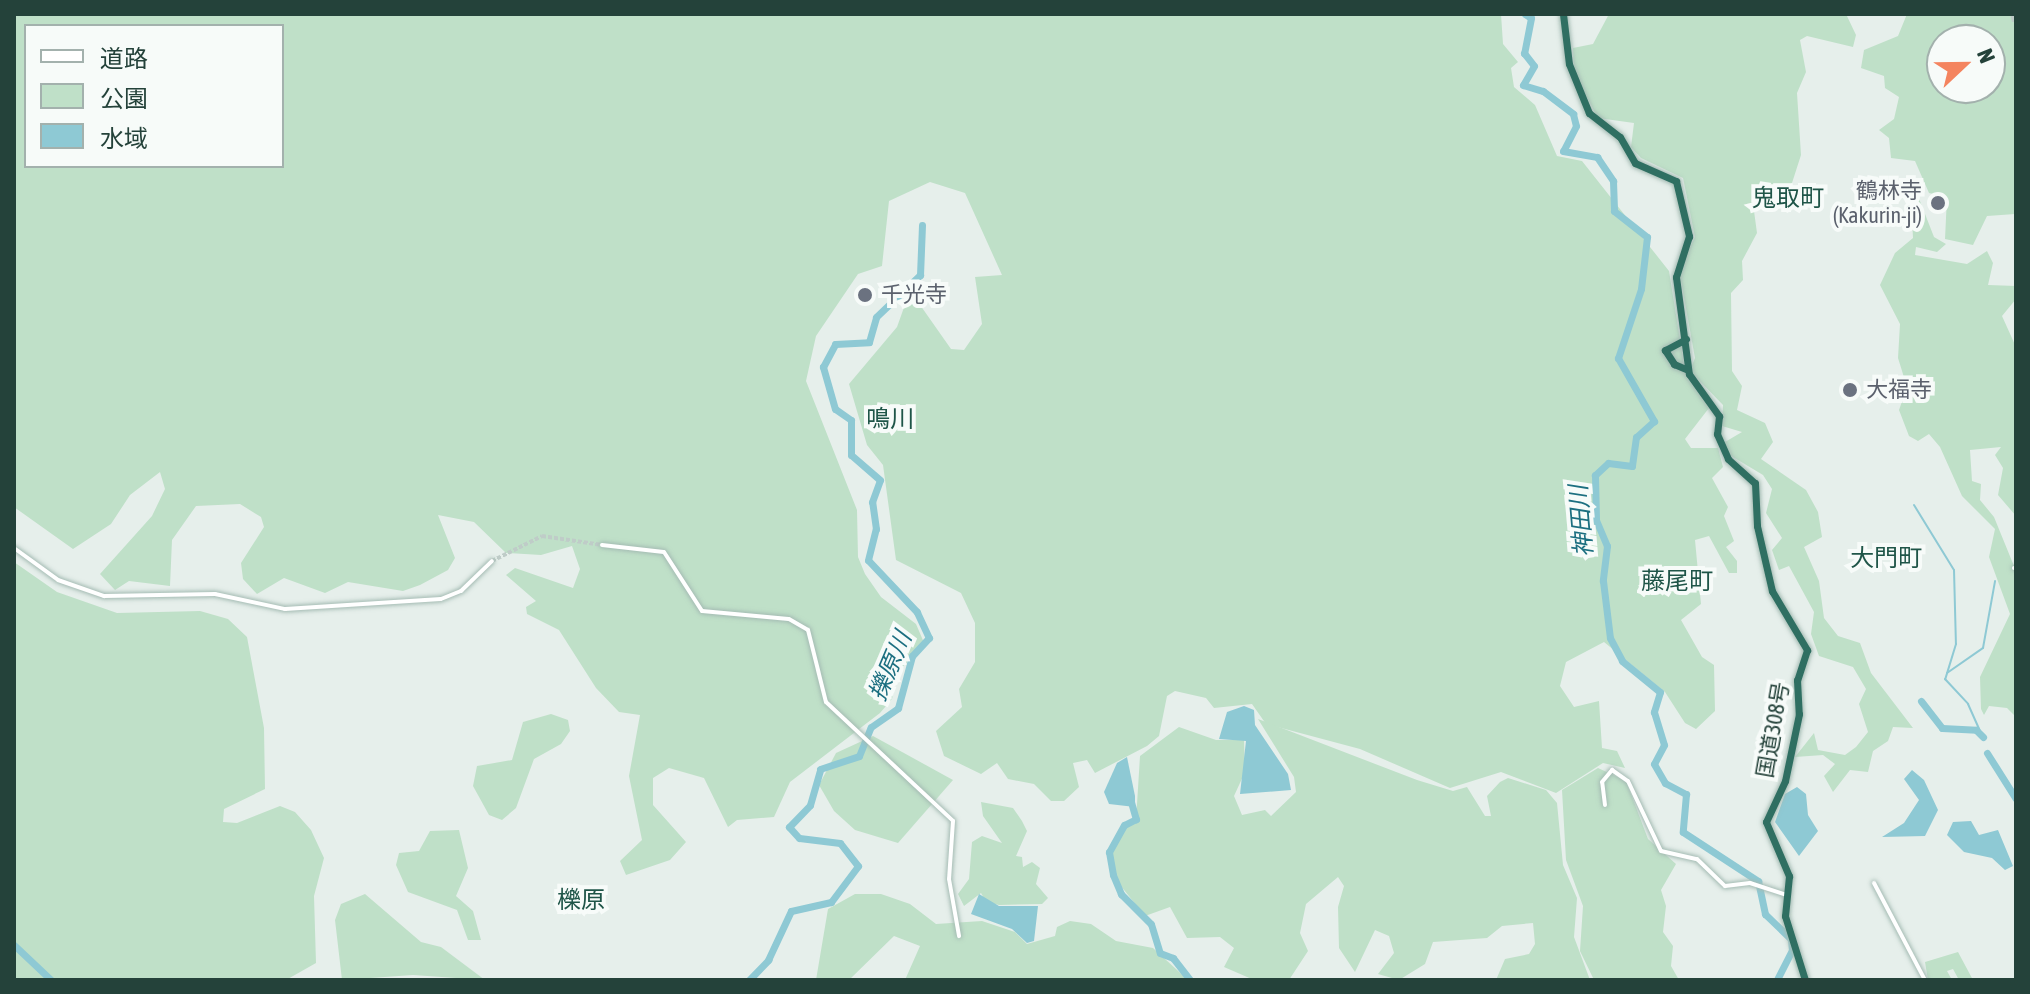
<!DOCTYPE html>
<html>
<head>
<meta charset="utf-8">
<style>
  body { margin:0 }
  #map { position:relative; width:2030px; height:994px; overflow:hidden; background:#e6efeb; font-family:"Asap Condensed","Noto Sans JP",sans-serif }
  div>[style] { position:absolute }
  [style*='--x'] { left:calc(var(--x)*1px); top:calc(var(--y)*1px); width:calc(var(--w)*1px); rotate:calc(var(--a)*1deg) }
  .green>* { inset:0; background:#bfe0c8 }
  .water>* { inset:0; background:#8ec9d4 }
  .stream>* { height:2px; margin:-1px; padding:0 1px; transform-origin:1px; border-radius:1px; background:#8ec9d4 }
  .river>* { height:7px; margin:-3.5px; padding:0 3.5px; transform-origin:3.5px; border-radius:3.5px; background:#8ec9d4 }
  .secondary-tunnel>* { height:4px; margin-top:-2px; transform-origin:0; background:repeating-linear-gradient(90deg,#bfccc8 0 4px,transparent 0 6px) }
  .highway-tunnel>* { height:7px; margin-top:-3.5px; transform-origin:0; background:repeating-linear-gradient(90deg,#bfccc8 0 7px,transparent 0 10.5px) }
  .roads { filter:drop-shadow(0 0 2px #a4bbb3) drop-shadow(0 0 2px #a4bbb3) }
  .secondary>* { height:4px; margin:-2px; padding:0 2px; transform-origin:2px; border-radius:2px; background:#fff }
  .highway>* { height:7px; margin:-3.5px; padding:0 3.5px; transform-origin:3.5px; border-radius:3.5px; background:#2f6f62 }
  .dots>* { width:22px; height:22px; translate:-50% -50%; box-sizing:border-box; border:4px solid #f7fbf9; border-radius:50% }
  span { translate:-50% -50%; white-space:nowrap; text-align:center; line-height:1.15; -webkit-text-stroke:8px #f7fbf9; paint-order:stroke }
  .worship-label { font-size:22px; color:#5b616d }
  .right { translate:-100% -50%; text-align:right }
  .left { translate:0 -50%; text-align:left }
  .street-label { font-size:22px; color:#24423a }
  .neighbourhood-label { font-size:24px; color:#1f5548 }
  .water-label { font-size:24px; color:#1c6f80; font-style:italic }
  .frame { position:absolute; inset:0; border:16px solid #24423a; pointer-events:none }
  .legend { position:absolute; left:24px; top:24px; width:260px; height:144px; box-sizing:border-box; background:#f7fbf9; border:2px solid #a3b1ad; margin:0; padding:10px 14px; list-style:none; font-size:24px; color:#24423a }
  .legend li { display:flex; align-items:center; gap:16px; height:40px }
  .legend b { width:40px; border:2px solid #a3b1ad }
  .north { position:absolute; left:1926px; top:24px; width:80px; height:80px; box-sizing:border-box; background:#f7fbf9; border:2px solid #a3b1ad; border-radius:50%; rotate:68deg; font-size:22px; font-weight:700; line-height:32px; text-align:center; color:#24423a }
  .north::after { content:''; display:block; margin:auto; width:28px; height:36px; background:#f4845f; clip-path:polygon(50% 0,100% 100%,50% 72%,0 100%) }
</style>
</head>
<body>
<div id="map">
  <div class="green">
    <div style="clip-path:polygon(evenodd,14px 14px,1501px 14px,1503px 44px,1518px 62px,1511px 68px,1514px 87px,1535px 105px,1557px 156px,1582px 161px,1669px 271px,1685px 371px,1709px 408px,1685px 439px,1691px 448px,1718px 448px,1723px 467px,1712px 478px,1728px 507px,1724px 516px,1734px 541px,1726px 547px,1737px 561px,1737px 573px,1729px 573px,1709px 536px,1695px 540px,1701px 604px,1681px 620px,1702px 657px,1714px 665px,1715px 711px,1696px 729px,1685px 723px,1665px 692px,1604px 642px,1566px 662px,1560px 686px,1574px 707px,1599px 701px,1602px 748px,1617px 751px,1625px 768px,1603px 763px,1556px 793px,1501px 772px,1450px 788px,1360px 749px,1266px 724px,1252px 704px,1214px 708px,1206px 698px,1175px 691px,1167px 696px,1159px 736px,1147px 746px,1095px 773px,1087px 760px,1073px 763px,1079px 787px,1064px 801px,1051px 801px,1034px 784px,1008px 779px,997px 763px,981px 774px,944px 756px,936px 731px,962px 707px,959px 689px,975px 662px,975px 623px,961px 593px,896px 560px,883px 465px,867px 445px,849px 384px,897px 327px,907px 299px,918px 302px,951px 349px,964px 350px,982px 324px,975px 277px,1002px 275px,965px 193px,930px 182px,889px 201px,882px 266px,858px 274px,816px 336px,806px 381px,857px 510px,858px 557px,865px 574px,881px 597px,916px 624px,925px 645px,898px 671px,892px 699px,880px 713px,790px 782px,774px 817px,737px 820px,728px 827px,704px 778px,669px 768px,653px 778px,653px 805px,686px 842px,670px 860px,626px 875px,620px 861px,642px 840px,629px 776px,640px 715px,619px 712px,596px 688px,559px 630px,527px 614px,526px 607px,536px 601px,506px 575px,515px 568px,573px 588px,580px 569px,572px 546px,541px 555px,506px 553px,474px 522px,438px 515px,455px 558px,448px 570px,420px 585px,403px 591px,348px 582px,325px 593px,284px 578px,257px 594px,243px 579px,241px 563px,264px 527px,261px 517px,240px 504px,196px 506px,172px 540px,170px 586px,129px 581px,115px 590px,100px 574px,152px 516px,165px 489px,160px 472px,130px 495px,111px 524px,73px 549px,14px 507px,14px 14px,26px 26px,282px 26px,282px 166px,26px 166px,26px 26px)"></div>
    <div style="clip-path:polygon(1609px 14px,1846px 14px,1856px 35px,1853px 47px,1807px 36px,1800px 40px,1806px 72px,1797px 93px,1801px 155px,1792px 183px,1754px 211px,1757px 233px,1742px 261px,1743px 280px,1731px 293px,1732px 371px,1742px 386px,1737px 410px,1765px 423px,1773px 442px,1761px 459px,1806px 490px,1818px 512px,1822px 537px,1804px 547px,1819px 581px,1824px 618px,1838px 636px,1860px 643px,1871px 673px,1913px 728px,1893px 727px,1888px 741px,1873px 751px,1868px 772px,1850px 770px,1833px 792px,1824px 776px,1835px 764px,1823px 755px,1795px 757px,1814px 733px,1818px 750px,1845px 755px,1856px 747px,1868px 732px,1859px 704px,1866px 689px,1853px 667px,1819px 656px,1811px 634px,1814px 612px,1789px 566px,1779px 570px,1772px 550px,1782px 538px,1766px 513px,1772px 489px,1763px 475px,1728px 454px,1725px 442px,1742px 432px,1722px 426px,1723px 405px,1690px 371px,1695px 358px,1679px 270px,1695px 237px,1683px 178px,1641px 158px,1631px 147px,1634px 123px,1598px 118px,1574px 73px,1573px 48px,1593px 44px)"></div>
    <div style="clip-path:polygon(evenodd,1907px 14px,2016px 14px,2015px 214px,1987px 216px,1973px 245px,1945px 239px,1947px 197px,1929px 193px,1915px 161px,1891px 158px,1889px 138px,1879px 130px,1894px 119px,1899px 97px,1885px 88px,1884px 76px,1861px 68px,1864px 50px,1898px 36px,1907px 14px,1942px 40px,1990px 40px,1990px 88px,1942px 88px,1942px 40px)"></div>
    <div style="clip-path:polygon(1918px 196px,1934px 237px,1946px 244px,1937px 252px,1916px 247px,1915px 255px,1967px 264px,1987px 251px,1993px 263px,1988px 285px,2016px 286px,2016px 299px,2002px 316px,2016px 347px,2016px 516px,1998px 495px,2003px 468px,1995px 455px,2001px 447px,1970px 450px,1972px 481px,1981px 484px,1980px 500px,1994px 517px,2016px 571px,2016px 717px,2007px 708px,1989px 706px,1984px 715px,1981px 709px,1980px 677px,2010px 614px,1989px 557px,1995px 529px,1962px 496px,1940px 447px,1929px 434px,1918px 441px,1909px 436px,1899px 410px,1907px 387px,1898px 358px,1900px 324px,1880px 285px,1895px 253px,1913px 238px,1911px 199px)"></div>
    <div style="clip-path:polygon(14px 562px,57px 592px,117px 613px,200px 611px,228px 619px,247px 637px,264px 728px,265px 789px,224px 809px,223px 822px,237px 823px,280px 806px,295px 812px,311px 830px,324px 858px,314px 896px,316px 963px,286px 980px,14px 980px)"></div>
    <div style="clip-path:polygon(551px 714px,568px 720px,570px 731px,561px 744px,534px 759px,516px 808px,502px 820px,489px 815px,473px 786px,477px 766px,512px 760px,523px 722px)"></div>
    <div style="clip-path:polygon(1258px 719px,1417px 780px,1453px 791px,1467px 787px,1485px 816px,1491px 816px,1487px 796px,1500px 782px,1508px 778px,1546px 790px,1557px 803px,1563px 865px,1577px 898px,1574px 937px,1590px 980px,1496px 980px,1505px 959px,1529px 954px,1535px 944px,1533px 923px,1502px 926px,1487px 938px,1433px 942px,1425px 964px,1399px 980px,1378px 974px,1394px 953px,1389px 936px,1375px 930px,1355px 972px,1339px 948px,1338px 907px,1344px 886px,1338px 877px,1306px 904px,1300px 933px,1308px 951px,1289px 980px,1254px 980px,1224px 967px,1234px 948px,1220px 937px,1187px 938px,1170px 907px,1145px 916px,1116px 880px,1111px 852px,1124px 827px,1136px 820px,1140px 756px,1179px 727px,1216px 740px,1244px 740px,1245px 772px,1234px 796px,1242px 815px,1265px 810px,1271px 816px,1296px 792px,1294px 777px)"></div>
    <div style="clip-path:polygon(873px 736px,953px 780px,898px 843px,855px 830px,834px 811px,819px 785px,836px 753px)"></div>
    <div style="clip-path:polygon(1598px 768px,1626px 781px,1648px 839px,1676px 864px,1661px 890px,1666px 906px,1663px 932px,1673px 946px,1671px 966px,1679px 980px,1594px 980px,1580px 951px,1583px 906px,1566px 860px,1562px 790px)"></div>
    <div style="clip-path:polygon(981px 802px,1013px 808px,1022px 821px,1027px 831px,1016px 856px,1022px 857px,1023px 867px,1032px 862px,1040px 868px,1036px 884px,1048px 898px,1042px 904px,999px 905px,986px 902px,981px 893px,964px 906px,958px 894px,969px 879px,972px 842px,982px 836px,1002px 843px,983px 816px)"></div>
    <div style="clip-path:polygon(459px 830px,468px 868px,456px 896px,473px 911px,481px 940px,468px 940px,457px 910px,408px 892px,396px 865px,399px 853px,419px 851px,430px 831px)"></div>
    <div style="clip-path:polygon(365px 894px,421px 942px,441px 947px,485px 980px,413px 975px,342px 980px,335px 920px,341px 904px)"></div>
    <div style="clip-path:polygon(855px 894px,881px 894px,910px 904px,936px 924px,982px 921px,1015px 932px,1027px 944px,1055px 936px,1057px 927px,1070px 921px,1091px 924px,1116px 941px,1153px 948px,1188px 980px,905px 980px,920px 946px,894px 936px,849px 980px,816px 980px,828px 909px)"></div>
    <div style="clip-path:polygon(1958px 952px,1973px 980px,1959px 980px,1953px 969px,1947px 971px,1952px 980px,1928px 980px,1925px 962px)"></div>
  </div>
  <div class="water">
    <div style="clip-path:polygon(1244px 706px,1254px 710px,1255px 725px,1288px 774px,1291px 790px,1240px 794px,1246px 741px,1219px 739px,1227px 712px)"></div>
    <div style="clip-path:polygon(1127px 757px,1135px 796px,1135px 807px,1109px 804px,1104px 792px,1117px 763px)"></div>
    <div style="clip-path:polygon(1912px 770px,1924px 780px,1938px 810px,1925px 836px,1882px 837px,1904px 823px,1919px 800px,1904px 779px)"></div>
    <div style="clip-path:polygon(1797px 787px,1806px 794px,1808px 815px,1818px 831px,1799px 856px,1775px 822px,1785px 794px)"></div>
    <div style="clip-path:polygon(1971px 821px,1979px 835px,1998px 830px,2013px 866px,2005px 870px,1992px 858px,1964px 852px,1947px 835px,1953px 822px)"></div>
    <div style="clip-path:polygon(979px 894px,999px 906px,1038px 906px,1034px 941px,1027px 943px,1012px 929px,971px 914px)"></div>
  </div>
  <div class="stream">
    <div style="--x:1914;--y:505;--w:76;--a:58.4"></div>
    <div style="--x:1954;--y:570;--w:74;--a:88.5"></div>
    <div style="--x:1956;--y:644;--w:37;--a:107"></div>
    <div style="--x:1945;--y:679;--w:34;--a:47"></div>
    <div style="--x:1968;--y:704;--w:32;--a:66"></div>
    <div style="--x:1947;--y:673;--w:44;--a:-34.8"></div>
    <div style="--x:1983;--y:648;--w:68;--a:-79.8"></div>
  </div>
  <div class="river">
    <div style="--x:1525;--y:14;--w:7;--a:34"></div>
    <div style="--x:1531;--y:18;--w:36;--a:101"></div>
    <div style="--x:1524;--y:53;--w:16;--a:52"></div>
    <div style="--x:1534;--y:66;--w:22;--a:120"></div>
    <div style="--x:1523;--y:85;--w:21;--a:17"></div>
    <div style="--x:1543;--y:91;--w:38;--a:37"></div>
    <div style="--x:1573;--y:114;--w:12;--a:76"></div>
    <div style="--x:1576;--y:126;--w:28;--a:117"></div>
    <div style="--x:1563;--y:151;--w:35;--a:10"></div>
    <div style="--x:1597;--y:157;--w:29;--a:56"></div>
    <div style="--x:1613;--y:181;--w:30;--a:88"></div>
    <div style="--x:1614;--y:211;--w:42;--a:38.2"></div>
    <div style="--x:1647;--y:237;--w:52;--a:96.6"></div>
    <div style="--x:1641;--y:289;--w:73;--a:108.4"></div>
    <div style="--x:1618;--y:358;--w:73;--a:60.3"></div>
    <div style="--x:1654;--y:421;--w:24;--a:138"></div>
    <div style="--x:1636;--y:437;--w:29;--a:98"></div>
    <div style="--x:1632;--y:466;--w:24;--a:-173"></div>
    <div style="--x:1608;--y:463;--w:18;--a:137"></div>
    <div style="--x:1595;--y:475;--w:45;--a:88.7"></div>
    <div style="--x:1596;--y:520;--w:28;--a:67"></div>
    <div style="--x:1607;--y:546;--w:35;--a:97"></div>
    <div style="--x:1603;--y:581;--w:57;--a:83"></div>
    <div style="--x:1610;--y:638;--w:26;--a:62"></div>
    <div style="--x:1622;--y:661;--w:49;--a:39.2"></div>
    <div style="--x:1660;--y:692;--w:21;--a:107"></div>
    <div style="--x:1654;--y:712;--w:34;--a:73"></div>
    <div style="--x:1664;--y:745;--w:21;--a:118"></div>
    <div style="--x:1654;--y:764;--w:22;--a:60"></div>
    <div style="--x:1665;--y:783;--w:24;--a:28"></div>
    <div style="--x:1686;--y:794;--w:38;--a:95"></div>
    <div style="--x:1683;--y:832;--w:90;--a:33.2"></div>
    <div style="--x:1758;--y:881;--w:34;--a:78"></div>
    <div style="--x:1765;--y:914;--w:36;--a:44"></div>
    <div style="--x:1791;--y:939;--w:11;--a:85"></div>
    <div style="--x:1792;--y:950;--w:34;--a:117"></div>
    <div style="--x:1921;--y:701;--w:34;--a:52"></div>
    <div style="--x:1942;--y:728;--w:34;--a:3"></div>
    <div style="--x:1976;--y:730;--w:10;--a:45"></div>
    <div style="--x:1987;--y:753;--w:54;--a:57.8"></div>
    <div style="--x:1131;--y:802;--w:18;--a:74"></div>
    <div style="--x:1136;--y:819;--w:13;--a:153"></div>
    <div style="--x:1124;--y:825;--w:31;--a:119"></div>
    <div style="--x:1109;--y:852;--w:23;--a:80"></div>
    <div style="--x:1113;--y:875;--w:21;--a:67"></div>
    <div style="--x:1121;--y:894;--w:42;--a:45"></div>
    <div style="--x:1151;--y:924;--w:30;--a:73"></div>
    <div style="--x:1160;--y:953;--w:14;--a:21"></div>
    <div style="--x:1173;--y:958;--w:28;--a:52"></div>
    <div style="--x:14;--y:945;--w:51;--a:43.4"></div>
    <div style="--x:749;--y:980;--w:28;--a:-46"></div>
    <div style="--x:768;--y:960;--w:54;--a:-64.9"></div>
    <div style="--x:791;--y:911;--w:41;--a:-12.7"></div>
    <div style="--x:831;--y:902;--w:45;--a:-53.1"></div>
    <div style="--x:858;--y:866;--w:29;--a:-128"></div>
    <div style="--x:840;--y:843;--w:41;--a:-173"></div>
    <div style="--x:799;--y:838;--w:15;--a:-132"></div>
    <div style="--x:789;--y:827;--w:30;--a:-46"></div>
    <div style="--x:810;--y:805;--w:37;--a:-74"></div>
    <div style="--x:820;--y:769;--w:41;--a:-18.4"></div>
    <div style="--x:859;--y:756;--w:31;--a:-68"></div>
    <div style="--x:871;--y:727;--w:33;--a:-35"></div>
    <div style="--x:898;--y:708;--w:54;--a:-74.9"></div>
    <div style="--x:912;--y:656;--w:25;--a:-47"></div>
    <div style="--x:929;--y:638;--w:29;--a:-115"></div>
    <div style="--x:917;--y:612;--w:71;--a:-133.3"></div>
    <div style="--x:868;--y:560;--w:32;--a:-76"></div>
    <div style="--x:876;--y:529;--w:27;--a:-98"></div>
    <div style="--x:872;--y:502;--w:23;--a:-70"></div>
    <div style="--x:880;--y:480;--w:38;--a:-139"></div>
    <div style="--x:851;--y:455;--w:35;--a:-90"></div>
    <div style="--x:851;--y:420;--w:19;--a:-145"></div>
    <div style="--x:835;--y:409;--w:44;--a:-105.9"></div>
    <div style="--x:823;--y:367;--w:26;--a:-62"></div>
    <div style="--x:835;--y:344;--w:34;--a:-3"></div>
    <div style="--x:869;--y:342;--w:26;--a:-74"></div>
    <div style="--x:876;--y:317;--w:61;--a:-43.7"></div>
    <div style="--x:920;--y:275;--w:50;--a:-87.7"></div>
  </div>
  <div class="secondary-tunnel">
    <div style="--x:492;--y:561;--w:56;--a:-26.6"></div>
    <div style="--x:542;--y:536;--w:61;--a:8.5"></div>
  </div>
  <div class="highway-tunnel">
    <div style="--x:2014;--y:14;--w:10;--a:79"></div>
  </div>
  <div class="roads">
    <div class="secondary">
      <div style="--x:602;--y:545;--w:62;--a:6.4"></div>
      <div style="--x:664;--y:552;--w:70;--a:57.2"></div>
      <div style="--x:702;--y:611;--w:87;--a:5.3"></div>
      <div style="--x:789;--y:619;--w:22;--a:30"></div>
      <div style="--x:808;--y:630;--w:74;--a:76"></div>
      <div style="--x:826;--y:702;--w:174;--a:43.1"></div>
      <div style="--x:953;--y:821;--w:58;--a:93.9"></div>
      <div style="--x:949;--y:879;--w:58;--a:80"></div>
      <div style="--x:14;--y:548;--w:54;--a:36"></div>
      <div style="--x:58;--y:580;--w:49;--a:19.2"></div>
      <div style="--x:104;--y:596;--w:111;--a:-1"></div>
      <div style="--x:215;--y:594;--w:72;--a:12.1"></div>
      <div style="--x:285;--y:609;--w:156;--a:-3.7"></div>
      <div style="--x:441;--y:599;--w:22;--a:-22"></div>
      <div style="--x:461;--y:591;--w:43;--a:-44.1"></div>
      <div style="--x:2014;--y:568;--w:2;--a:0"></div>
      <div style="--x:1605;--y:805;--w:23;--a:-97"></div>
      <div style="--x:1602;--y:782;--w:16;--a:-50"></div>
      <div style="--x:1612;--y:770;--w:19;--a:35"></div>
      <div style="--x:1628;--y:781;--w:77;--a:64.8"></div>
      <div style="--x:1661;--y:851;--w:37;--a:13"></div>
      <div style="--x:1697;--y:859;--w:39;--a:44"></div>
      <div style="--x:1725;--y:886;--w:25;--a:-7"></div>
      <div style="--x:1750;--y:883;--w:39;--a:18"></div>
      <div style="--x:1874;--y:883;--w:110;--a:62.3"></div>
    </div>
    <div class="highway">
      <div style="--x:1563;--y:14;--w:50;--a:83.2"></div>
      <div style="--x:1569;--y:64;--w:53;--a:67.8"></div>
      <div style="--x:1589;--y:113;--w:39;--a:38"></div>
      <div style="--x:1620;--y:137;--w:30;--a:60"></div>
      <div style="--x:1635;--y:163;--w:45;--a:23.7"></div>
      <div style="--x:1676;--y:181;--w:57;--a:76.7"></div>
      <div style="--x:1689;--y:236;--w:43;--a:107.6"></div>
      <div style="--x:1676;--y:277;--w:98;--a:82.4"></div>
      <div style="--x:1689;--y:374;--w:52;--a:54.5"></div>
      <div style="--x:1719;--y:416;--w:18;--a:96"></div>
      <div style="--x:1717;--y:434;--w:27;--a:66"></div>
      <div style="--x:1728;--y:459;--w:36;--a:42"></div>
      <div style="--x:1755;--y:483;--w:43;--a:87.3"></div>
      <div style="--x:1757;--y:526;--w:67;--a:77"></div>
      <div style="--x:1772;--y:591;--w:69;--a:59.3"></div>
      <div style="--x:1807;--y:650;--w:32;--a:108"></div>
      <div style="--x:1797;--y:680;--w:34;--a:87"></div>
      <div style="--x:1799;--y:714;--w:68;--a:101.8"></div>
      <div style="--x:1785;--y:781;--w:45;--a:114.9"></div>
      <div style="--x:1766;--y:822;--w:59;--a:66.9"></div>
      <div style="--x:1789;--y:876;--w:40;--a:95.7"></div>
      <div style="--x:1785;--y:916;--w:67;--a:72.6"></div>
      <div style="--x:1686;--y:339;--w:24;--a:152"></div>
      <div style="--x:1665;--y:350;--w:17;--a:57"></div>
      <div style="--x:1674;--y:364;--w:15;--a:23"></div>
    </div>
  </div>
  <div class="dots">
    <div style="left:1938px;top:203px;background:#6b7280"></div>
    <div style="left:865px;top:295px;background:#6b7280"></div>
    <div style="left:1850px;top:390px;background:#6b7280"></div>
  </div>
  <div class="worship-label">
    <span class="right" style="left:1922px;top:203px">鶴林寺<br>(Kakurin-ji)</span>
    <span class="left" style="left:881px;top:295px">千光寺</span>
    <span class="left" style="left:1866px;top:390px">大福寺</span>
  </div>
  <div class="street-label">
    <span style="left:1773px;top:730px;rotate:-80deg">国道308号</span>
  </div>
  <div class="neighbourhood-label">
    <span style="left:1788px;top:198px">鬼取町</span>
    <span style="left:890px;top:419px">鳴川</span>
    <span style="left:1886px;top:558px">大門町</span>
    <span style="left:1677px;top:581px">藤尾町</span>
    <span style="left:581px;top:900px">櫟原</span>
  </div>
  <div class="water-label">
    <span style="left:1581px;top:521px;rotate:-95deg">神田川</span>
    <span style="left:890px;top:666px;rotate:-67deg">擽原川</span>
  </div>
  <div class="frame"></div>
  <ul class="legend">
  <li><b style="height:10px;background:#fff"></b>道路</li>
  <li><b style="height:22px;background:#bfe0c8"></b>公園</li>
  <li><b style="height:22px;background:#8ec9d4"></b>水域</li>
  </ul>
  <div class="north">N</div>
</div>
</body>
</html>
